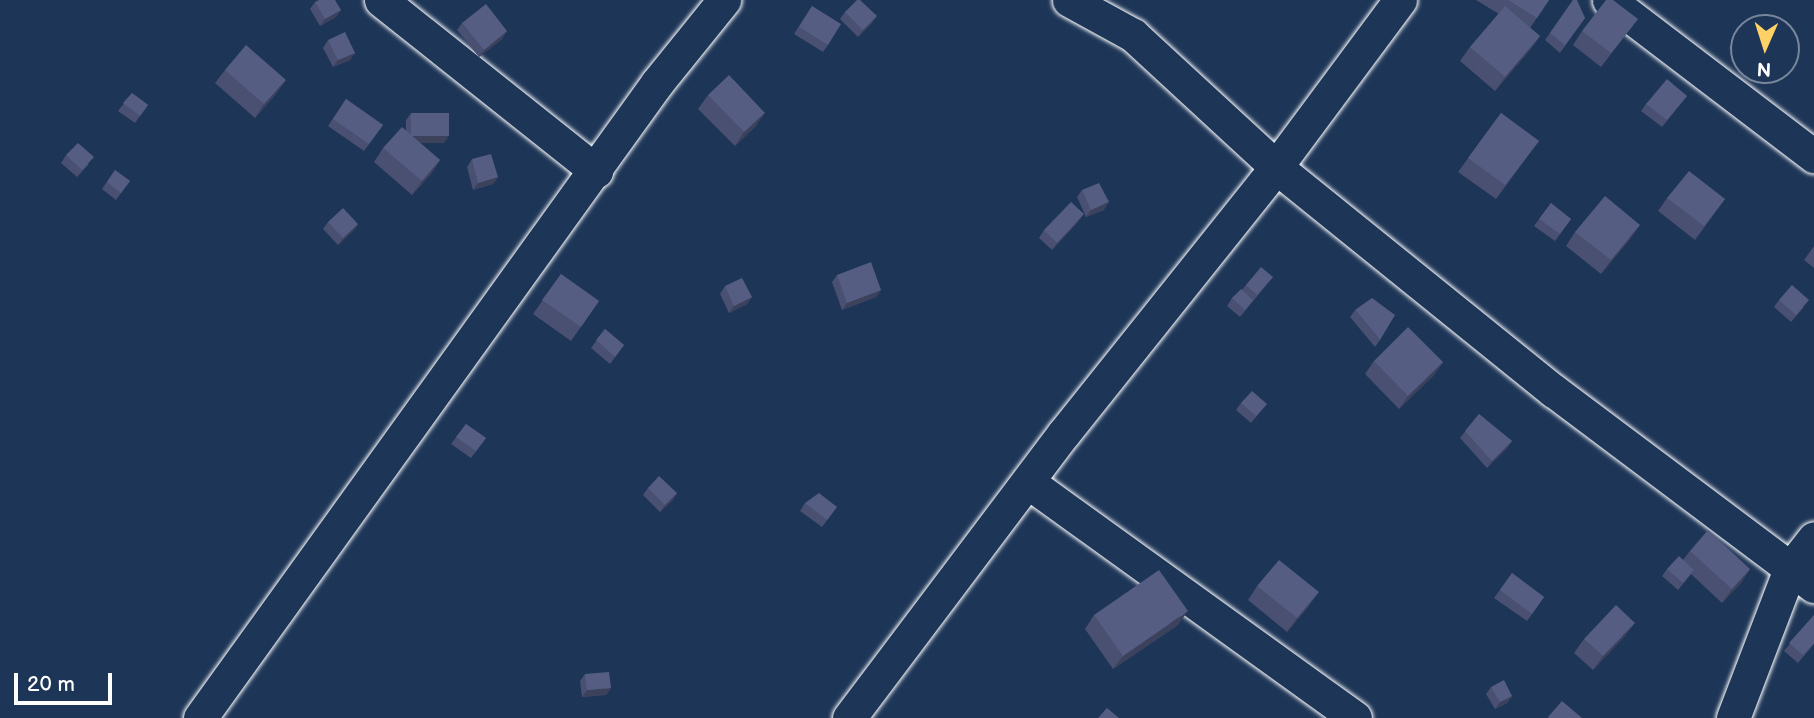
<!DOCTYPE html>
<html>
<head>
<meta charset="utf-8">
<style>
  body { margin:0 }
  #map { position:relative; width:1814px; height:718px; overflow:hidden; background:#1d3557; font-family:"Balsamiq Sans",sans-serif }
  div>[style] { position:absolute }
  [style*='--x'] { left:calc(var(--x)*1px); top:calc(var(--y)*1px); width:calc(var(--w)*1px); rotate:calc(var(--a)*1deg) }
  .roads { filter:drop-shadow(0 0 2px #fff) drop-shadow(0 0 2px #fff) }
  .minor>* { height:33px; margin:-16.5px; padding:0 16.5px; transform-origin:16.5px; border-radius:16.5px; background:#1d3557 }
  .wall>* { inset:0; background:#495071 }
  .shaded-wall>* { inset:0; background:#3c415c }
  .building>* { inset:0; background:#555d83 }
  span { translate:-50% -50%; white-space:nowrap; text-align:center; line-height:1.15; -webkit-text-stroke:7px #1d3557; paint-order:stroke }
  .north { position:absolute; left:1730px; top:14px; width:70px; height:70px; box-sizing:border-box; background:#1d3557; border:2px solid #77869a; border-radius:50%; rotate:183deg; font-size:19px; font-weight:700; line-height:28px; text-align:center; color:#fff }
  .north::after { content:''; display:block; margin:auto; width:24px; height:32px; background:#ffd166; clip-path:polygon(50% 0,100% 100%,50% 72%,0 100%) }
  .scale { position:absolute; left:14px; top:673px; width:98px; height:32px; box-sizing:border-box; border:4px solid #fff; border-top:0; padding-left:9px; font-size:21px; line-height:24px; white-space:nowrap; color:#fff; -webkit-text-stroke:5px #1d3557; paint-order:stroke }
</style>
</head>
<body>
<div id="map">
  <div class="roads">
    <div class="minor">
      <div style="--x:381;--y:0;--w:275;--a:38.5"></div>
      <div style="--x:1069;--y:0;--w:73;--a:28.7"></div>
      <div style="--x:1133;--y:35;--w:195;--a:42.7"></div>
      <div style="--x:1276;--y:167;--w:357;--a:38.9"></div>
      <div style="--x:1554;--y:391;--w:325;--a:36.9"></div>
      <div style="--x:1609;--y:0;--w:258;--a:37.3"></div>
      <div style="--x:1028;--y:482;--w:403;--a:35.8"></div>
      <div style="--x:200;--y:718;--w:782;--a:-54.26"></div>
      <div style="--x:657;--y:83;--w:107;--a:-51.1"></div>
      <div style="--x:849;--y:718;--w:357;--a:-53"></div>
      <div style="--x:1064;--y:433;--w:340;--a:-51.4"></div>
      <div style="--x:1276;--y:167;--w:208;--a:-53.4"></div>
      <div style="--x:1733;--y:718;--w:160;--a:-69.1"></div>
      <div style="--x:1790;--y:569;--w:39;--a:-52"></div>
    </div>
  </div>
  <div class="wall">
    <div style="clip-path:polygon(1476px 0,1549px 0,1530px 28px,1540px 36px,1530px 50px,1495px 91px,1460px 61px,1470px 47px,1499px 14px)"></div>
    <div style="clip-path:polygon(1573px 0,1585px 18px,1560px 53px,1545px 40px)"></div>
    <div style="clip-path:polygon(315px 2px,341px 10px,336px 17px,320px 26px,310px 9px)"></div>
    <div style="clip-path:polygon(812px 6px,828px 45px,823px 52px,794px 34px)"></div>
    <div style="clip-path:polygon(845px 12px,872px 23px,858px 37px,840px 19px)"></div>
    <div style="clip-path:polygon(1638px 19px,1601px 67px,1573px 45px,1582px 31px)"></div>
    <div style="clip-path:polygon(462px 23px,507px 31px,502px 39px,479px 57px,457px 30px)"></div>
    <div style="clip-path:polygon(1744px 28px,1744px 61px,1729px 48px)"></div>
    <div style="clip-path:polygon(328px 40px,355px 53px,350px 60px,333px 67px,323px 48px)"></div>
    <div style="clip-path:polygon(225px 70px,276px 94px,255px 118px,215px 83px)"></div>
    <div style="clip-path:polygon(132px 93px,148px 105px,135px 123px,118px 111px)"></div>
    <div style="clip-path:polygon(708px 95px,756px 126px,735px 146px,698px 109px)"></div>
    <div style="clip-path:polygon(1687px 96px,1662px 127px,1641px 111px,1646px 104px)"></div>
    <div style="clip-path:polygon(346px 99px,383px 125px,364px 151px,328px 126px)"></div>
    <div style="clip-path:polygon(411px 113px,444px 143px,420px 143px,440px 160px,431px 174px,412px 195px,374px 162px,383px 148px,406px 130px,406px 120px)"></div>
    <div style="clip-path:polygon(1501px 113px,1539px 141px,1496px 199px,1458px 172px)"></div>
    <div style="clip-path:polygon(66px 155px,89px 164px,77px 177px,61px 163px)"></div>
    <div style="clip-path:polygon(472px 159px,498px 177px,493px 184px,473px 190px,467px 167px)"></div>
    <div style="clip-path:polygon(115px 170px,130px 181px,116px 200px,102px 189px)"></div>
    <div style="clip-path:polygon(1082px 190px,1104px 210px,1086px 217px,1077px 197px)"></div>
    <div style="clip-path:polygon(1667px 198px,1725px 199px,1695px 240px,1658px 211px)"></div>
    <div style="clip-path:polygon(1551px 203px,1571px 219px,1555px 241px,1534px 226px)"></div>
    <div style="clip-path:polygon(1079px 221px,1052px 250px,1039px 238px,1044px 230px)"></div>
    <div style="clip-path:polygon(328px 222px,358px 224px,353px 231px,338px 245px,323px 229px)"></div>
    <div style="clip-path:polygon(1575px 232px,1631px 238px,1601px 274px,1566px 246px)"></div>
    <div style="clip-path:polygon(1814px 246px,1814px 268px,1804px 260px)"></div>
    <div style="clip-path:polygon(561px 274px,599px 301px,571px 341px,533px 314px)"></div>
    <div style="clip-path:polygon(837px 275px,881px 290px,876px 297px,842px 310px,832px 282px)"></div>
    <div style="clip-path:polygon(1273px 277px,1240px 317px,1227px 306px,1232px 298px,1242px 290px,1246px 285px)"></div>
    <div style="clip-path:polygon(725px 286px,752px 297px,747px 304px,729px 313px,720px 294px)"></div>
    <div style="clip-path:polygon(1779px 300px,1804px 307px,1791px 322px,1774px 307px)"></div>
    <div style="clip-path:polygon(1355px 310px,1380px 340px,1375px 347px,1350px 317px)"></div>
    <div style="clip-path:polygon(605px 329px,624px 345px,610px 364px,591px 348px)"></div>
    <div style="clip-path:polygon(1374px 361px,1443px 362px,1433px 376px,1399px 409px,1365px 374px)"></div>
    <div style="clip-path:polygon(1241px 403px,1267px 404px,1251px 423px,1236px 410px)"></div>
    <div style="clip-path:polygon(1479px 414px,1512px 441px,1507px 448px,1487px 468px,1460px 438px)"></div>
    <div style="clip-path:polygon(466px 424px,486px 438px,471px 458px,451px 444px)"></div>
    <div style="clip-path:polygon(648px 488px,677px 493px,672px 501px,660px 512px,643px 495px)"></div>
    <div style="clip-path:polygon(805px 503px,837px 507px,822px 527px,800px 511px)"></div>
    <div style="clip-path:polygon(1690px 551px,1750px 569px,1741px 583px,1722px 603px,1691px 574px,1678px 590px,1662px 576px,1667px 569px,1683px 560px)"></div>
    <div style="clip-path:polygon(1512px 573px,1544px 597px,1527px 621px,1494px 598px)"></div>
    <div style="clip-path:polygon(1257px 586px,1309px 606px,1287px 632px,1248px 600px)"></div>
    <div style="clip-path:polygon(1094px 615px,1178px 625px,1113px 669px,1085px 629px)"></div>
    <div style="clip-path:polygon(1814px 615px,1814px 644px,1798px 663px,1784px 651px)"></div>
    <div style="clip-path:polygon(1625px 636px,1593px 670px,1574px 653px,1584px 639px)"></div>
    <div style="clip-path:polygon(585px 674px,611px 688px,606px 695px,582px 697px,580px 681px)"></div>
    <div style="clip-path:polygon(1491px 687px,1512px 696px,1507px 703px,1495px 709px,1486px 694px)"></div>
  </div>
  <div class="shaded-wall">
    <div style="clip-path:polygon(341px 10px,336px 17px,320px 26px,325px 19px)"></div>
    <div style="clip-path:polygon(877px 16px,872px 23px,858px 37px,863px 30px)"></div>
    <div style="clip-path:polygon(507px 31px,502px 39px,479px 57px,484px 50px)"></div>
    <div style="clip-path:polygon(1540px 36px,1530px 50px,1495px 91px,1505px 77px)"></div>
    <div style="clip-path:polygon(355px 53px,350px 60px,333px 67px,338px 60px)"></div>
    <div style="clip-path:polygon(286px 80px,276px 94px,255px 118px,264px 104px)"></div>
    <div style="clip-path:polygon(765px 113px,756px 126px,735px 146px,744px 132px)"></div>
    <div style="clip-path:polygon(411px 136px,449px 136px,444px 143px,405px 143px)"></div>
    <div style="clip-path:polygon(440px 160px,431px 174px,412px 195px,422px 181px)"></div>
    <div style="clip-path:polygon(498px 177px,493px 184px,473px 190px,478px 183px)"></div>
    <div style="clip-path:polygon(1109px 202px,1104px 210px,1086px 217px,1091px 210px)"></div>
    <div style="clip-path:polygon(1084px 214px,1079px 221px,1052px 250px,1057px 243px)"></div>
    <div style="clip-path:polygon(358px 224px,353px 231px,338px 245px,343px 238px)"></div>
    <div style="clip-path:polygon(1640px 225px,1631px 238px,1601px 274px,1611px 260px)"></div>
    <div style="clip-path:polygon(881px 290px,876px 297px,842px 310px,847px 303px)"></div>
    <div style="clip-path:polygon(752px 297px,747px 304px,729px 313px,734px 306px)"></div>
    <div style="clip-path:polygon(1443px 362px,1433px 376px,1399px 409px,1408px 396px)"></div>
    <div style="clip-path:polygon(1512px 441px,1507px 448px,1487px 468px,1492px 461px)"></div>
    <div style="clip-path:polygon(677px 493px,672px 501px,660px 512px,665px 505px)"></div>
    <div style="clip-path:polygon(1750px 569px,1741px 583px,1722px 603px,1732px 589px)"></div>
    <div style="clip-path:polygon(1319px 592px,1309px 606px,1287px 632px,1297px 618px)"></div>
    <div style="clip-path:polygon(1188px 611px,1178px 625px,1113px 669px,1123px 656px)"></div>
    <div style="clip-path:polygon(1635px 623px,1625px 636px,1593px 670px,1603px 656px)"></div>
    <div style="clip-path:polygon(611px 688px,606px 695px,582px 697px,587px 690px)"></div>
    <div style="clip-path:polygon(1512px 696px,1507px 703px,1495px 709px,1500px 702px)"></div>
  </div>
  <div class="building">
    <div style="clip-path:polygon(319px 0,335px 0,341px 10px,325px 19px,315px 2px)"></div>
    <div style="clip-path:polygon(857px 0,860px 0,877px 16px,863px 30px,845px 12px)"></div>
    <div style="clip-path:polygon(1508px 0,1549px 0,1537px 18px)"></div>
    <div style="clip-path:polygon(1573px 0,1577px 0,1585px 18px,1565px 45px,1550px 33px)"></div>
    <div style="clip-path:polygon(1606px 0,1613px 0,1638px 19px,1611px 53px,1582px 31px)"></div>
    <div style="clip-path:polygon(486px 4px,507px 31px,484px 50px,462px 23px)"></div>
    <div style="clip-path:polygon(812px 6px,841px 24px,828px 45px,799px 27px)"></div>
    <div style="clip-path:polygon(1505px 6px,1540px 36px,1505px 77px,1470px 47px)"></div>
    <div style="clip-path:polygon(1744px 28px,1744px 49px,1734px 41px)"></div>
    <div style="clip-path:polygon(345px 32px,355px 53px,338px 60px,328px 40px)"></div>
    <div style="clip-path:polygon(246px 45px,286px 80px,264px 104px,225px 70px)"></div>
    <div style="clip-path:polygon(729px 75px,765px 113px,744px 132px,708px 95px)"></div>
    <div style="clip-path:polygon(1667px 79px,1687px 96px,1667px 120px,1646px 104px)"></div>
    <div style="clip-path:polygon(132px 93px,148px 105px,140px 116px,123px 103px)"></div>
    <div style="clip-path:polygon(346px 99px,383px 125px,369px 144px,333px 119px)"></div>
    <div style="clip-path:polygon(411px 113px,449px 113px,449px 136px,412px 136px,411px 134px)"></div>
    <div style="clip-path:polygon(1501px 113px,1539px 141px,1505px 185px,1468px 158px)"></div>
    <div style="clip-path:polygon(402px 127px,440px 160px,422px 181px,383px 148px)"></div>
    <div style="clip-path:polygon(78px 143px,94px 157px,82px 170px,66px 155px)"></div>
    <div style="clip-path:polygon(491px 154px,498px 177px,478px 183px,472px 159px)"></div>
    <div style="clip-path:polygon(115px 170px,130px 181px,121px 193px,107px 182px)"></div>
    <div style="clip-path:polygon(1689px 171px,1725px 199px,1704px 226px,1667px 198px)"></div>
    <div style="clip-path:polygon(1099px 183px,1109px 202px,1091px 210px,1082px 190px)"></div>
    <div style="clip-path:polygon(1605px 196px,1640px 225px,1611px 260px,1575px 232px)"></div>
    <div style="clip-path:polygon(1071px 202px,1084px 214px,1057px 243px,1044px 230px)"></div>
    <div style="clip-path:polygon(1551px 203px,1571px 219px,1560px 234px,1539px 219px)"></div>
    <div style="clip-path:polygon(343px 208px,358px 224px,343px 238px,328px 222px)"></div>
    <div style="clip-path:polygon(871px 262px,881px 290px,847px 303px,837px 275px)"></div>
    <div style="clip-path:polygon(1261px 267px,1273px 277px,1257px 295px,1246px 285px)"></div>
    <div style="clip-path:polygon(561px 274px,599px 301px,581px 327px,542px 300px)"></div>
    <div style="clip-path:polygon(742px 278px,752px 297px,734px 306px,725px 286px)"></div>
    <div style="clip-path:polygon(1792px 285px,1809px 300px,1796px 315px,1779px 300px)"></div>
    <div style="clip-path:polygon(1241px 289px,1253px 300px,1245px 310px,1232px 298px)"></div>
    <div style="clip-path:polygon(1372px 298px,1395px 315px,1380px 340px,1355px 310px)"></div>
    <div style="clip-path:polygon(1408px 327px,1443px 362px,1408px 396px,1374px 361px)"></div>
    <div style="clip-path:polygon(605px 329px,624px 345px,615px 357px,596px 340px)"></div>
    <div style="clip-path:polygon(1252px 391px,1267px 404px,1256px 416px,1241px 403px)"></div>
    <div style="clip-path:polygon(1479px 414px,1512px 441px,1492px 461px,1465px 431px)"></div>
    <div style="clip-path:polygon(466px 424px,486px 438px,476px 451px,456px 437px)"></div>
    <div style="clip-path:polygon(659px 476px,677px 493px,665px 505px,648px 488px)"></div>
    <div style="clip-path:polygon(819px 493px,837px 507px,827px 520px,805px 503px)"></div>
    <div style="clip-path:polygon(1708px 530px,1750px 569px,1732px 589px,1690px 551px)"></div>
    <div style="clip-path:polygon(1679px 556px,1694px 570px,1683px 583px,1667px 569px)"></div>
    <div style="clip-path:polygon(1279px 560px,1319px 592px,1297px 618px,1257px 586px)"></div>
    <div style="clip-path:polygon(1159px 570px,1188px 611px,1123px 656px,1094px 615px)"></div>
    <div style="clip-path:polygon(1512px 573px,1544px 597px,1532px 614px,1500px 590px)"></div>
    <div style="clip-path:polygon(1616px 605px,1635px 623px,1603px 656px,1584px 639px)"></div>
    <div style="clip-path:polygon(1814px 615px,1814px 643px,1803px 655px,1789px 643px)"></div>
    <div style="clip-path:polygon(609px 672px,611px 688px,587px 690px,585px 674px)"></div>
    <div style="clip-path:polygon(1504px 680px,1512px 696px,1500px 702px,1491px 687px)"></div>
    <div style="clip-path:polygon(1562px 701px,1582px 718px,1549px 718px,1548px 717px)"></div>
    <div style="clip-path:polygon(1107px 708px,1119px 718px,1098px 718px)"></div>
  </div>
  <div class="north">N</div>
  <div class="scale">20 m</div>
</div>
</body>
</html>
